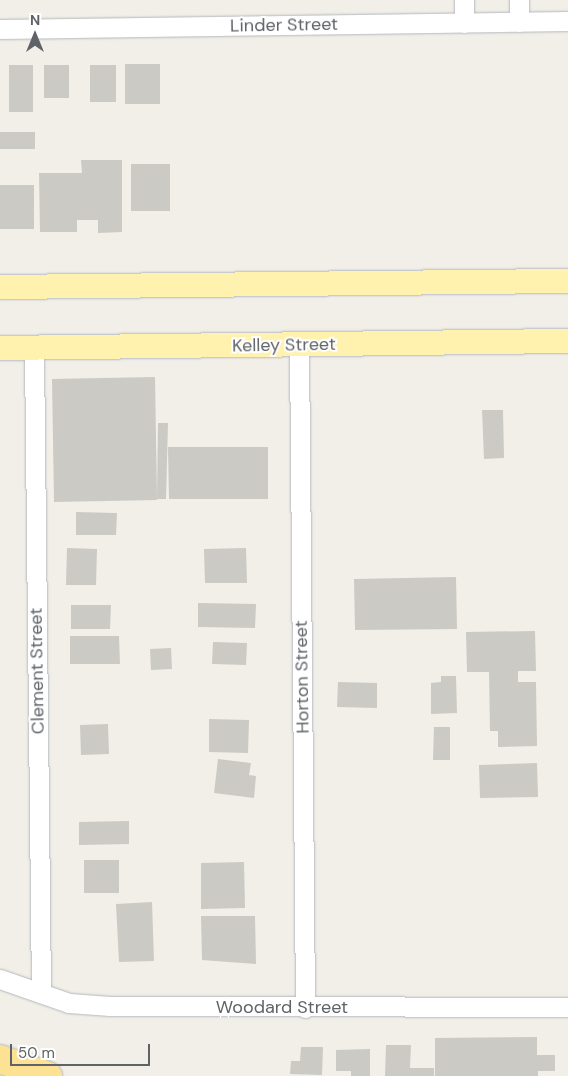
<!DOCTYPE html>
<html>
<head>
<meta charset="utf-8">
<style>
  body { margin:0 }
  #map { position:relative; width:568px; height:1076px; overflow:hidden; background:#f1efe8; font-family:"DM Sans",sans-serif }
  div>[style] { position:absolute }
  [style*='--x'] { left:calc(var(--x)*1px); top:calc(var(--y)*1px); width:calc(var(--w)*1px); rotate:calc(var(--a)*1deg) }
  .building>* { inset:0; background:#cccac5 }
  .roads { filter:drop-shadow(0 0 1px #b5b8bc) drop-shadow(0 0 1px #b5b8bc) }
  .minor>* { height:19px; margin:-9.5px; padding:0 9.5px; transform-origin:9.5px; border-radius:9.5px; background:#fff }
  .major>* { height:24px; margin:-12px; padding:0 12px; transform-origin:12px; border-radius:12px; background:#fff2af }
  .highway>* { height:28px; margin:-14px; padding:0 14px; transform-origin:14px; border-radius:14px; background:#fde293 }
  span { translate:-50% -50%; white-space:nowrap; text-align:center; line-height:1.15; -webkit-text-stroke:4px #fff; paint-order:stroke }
  .street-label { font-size:18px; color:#5f6368 }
  .north { position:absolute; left:10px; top:10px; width:50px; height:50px; -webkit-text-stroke:4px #fff; paint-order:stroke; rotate:0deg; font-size:14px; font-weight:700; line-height:20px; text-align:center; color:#5f6368 }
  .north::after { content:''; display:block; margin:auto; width:18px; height:22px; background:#5f6368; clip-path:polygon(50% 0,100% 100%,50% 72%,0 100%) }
  .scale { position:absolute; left:10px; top:1044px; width:140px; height:22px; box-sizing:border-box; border:2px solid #5f6368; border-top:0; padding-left:6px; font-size:15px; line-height:18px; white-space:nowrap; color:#5f6368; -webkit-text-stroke:4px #fff; paint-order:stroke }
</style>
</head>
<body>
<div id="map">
  <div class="building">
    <div style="clip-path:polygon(125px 64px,160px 64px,160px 104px,125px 104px)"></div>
    <div style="clip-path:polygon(9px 65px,33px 65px,33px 112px,9px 112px)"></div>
    <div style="clip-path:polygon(44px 65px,69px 65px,69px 98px,44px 98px)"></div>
    <div style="clip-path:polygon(90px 65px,116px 65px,116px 102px,90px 102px)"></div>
    <div style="clip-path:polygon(0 132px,35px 132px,35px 149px,0 149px)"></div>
    <div style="clip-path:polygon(81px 160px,122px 160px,122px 232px,98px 233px,98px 220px,77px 220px,77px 232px,40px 232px,39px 173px,82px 173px)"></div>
    <div style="clip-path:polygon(131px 164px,170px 164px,170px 211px,131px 211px)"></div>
    <div style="clip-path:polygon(0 185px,34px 185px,34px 229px,0 229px)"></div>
    <div style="clip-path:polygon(155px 377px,157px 500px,54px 502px,52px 379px)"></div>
    <div style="clip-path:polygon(482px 410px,503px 410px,504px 458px,484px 459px)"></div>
    <div style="clip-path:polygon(158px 423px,168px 423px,166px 499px,157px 499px)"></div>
    <div style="clip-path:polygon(168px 447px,268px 447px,268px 499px,169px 499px)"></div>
    <div style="clip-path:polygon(76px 512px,117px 513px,116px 535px,76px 535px)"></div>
    <div style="clip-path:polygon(67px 548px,97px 549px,96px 585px,66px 585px)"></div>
    <div style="clip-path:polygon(246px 548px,247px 583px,205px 583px,204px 549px)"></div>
    <div style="clip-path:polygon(456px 577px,457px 629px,355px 630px,354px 579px)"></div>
    <div style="clip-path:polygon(198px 603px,256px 604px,255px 628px,198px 627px)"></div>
    <div style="clip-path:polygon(71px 605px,111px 605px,110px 629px,71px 629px)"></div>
    <div style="clip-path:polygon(535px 631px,536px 671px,518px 671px,518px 682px,536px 682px,537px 746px,498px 747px,498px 731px,490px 731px,489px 672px,467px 672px,466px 632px)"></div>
    <div style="clip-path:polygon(70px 636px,119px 636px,120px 664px,70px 664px)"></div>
    <div style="clip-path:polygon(213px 642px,247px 643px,246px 665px,212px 664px)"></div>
    <div style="clip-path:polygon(171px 648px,172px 669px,151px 670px,150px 649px)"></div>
    <div style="clip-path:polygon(441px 676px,456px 676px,457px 713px,431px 714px,431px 683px,441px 682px)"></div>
    <div style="clip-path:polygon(338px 682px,377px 683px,377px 708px,337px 707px)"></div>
    <div style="clip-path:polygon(209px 719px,249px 720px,248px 753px,209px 752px)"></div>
    <div style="clip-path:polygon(108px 724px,109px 754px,81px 755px,80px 725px)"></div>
    <div style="clip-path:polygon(434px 727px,450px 727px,450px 760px,433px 760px)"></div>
    <div style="clip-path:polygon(218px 759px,251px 763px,249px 775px,256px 776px,254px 798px,214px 793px)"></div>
    <div style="clip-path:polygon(537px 763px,538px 797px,480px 798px,479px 765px)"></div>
    <div style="clip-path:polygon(129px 821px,129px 844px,79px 845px,79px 822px)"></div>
    <div style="clip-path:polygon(84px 860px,119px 860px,119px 893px,84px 893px)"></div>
    <div style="clip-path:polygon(244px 862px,245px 908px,201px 909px,201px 863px)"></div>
    <div style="clip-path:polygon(152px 902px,154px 961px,119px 962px,116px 904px)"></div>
    <div style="clip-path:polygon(201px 916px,255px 916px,256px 964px,202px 960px)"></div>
    <div style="clip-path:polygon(537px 1037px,537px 1055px,555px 1055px,555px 1071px,538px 1071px,538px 1076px,435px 1076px,435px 1038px)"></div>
    <div style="clip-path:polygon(386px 1045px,411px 1045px,410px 1068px,434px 1068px,434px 1076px,385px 1076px)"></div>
    <div style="clip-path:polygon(301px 1047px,323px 1047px,322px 1075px,290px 1074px,291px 1061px,300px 1061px)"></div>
    <div style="clip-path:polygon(370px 1049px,370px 1076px,351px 1076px,351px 1071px,336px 1071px,336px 1050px)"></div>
  </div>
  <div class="roads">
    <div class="minor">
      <div style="--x:464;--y:0;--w:23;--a:90"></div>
      <div style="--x:519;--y:0;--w:22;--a:90"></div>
      <div style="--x:0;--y:29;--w:568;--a:-0.81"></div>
      <div style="--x:299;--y:345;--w:663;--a:89.48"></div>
      <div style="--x:34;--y:349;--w:644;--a:89.38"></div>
      <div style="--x:0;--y:979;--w:73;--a:19.2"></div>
      <div style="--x:69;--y:1003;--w:41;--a:4.2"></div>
      <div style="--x:110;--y:1006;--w:458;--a:0.1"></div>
    </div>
    <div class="major">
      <div style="--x:0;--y:287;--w:568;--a:-0.61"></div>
      <div style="--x:0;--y:348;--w:568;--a:-0.71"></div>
    </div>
    <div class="highway">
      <div style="--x:0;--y:1059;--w:51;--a:19.5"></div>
    </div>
  </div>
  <div class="street-label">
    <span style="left:284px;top:25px;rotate:-1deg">Linder Street</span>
    <span style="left:284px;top:345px;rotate:-1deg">Kelley Street</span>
    <span style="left:37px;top:671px;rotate:-91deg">Clement Street</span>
    <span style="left:302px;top:677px;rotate:-91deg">Horton Street</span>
    <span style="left:282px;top:1007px">Woodard Street</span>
  </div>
  <div class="north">N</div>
  <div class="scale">50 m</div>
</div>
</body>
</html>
